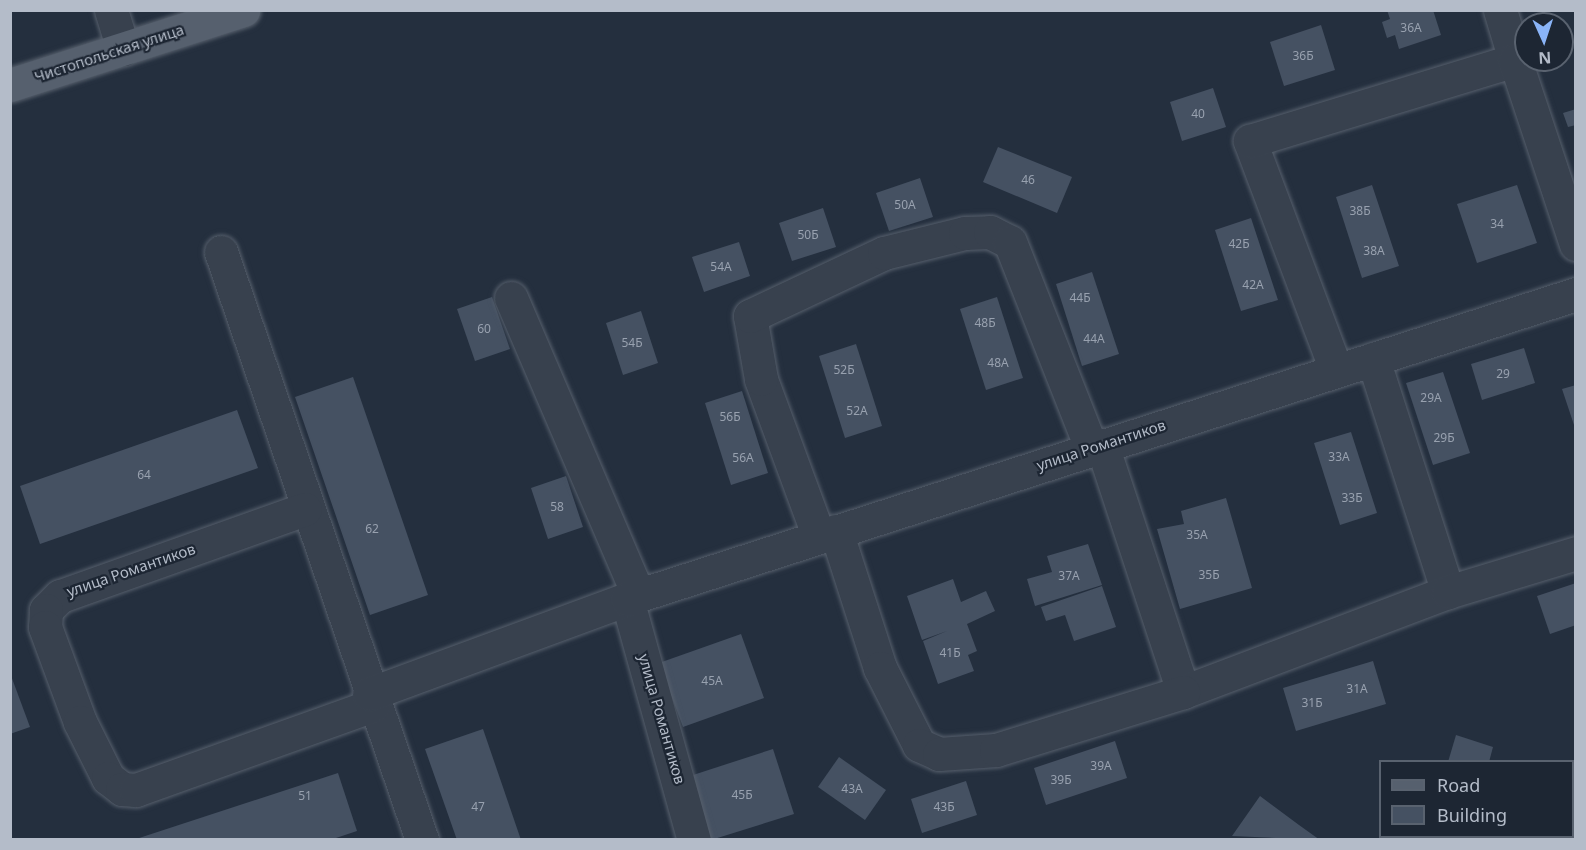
<!DOCTYPE html>
<html>
<head>
<meta charset="utf-8">
<style>
  body { margin:0 }
  #map { position:relative; width:1586px; height:850px; overflow:hidden; background:#242f3e; font-family:"Noto Sans",sans-serif }
  div>[style] { position:absolute }
  [style*='--x'] { left:calc(var(--x)*1px); top:calc(var(--y)*1px); width:calc(var(--w)*1px); rotate:calc(var(--a)*1deg) }
  .building>* { inset:0; background:#455162 }
  .roads { filter:drop-shadow(0 0 2px #565f6c) drop-shadow(0 0 2px #565f6c) }
  .minor>* { height:33px; margin:-16.5px; padding:0 16.5px; transform-origin:16.5px; border-radius:16.5px; background:#38414e }
  .major>* { height:33px; margin:-16.5px; padding:0 16.5px; transform-origin:16.5px; border-radius:16.5px; background:#56606e }
  span { translate:-50% -50%; white-space:nowrap; text-align:center; line-height:1.15; -webkit-text-stroke:4.5px #1d2633; paint-order:stroke }
  .number-label { font-size:12px; color:#98a1af }
  .number-label span { -webkit-text-stroke-width:0 }
  .street-label { font-size:15px; color:#b4bcc9 }
  .frame { position:absolute; inset:0; border:12px solid #b4bcc9; pointer-events:none }
  .legend { position:absolute; left:1379px; top:760px; width:195px; height:78px; box-sizing:border-box; background:#1d2633; border:2px solid #59626f; margin:0; padding:8px 10px; list-style:none; font-size:18px; color:#b4bcc9 }
  .legend li { display:flex; align-items:center; gap:12px; height:30px }
  .legend b { width:30px; border:2px solid #59626f }
  .north { position:absolute; left:1514px; top:12px; width:60px; height:60px; box-sizing:border-box; background:#1d2633; border:2px solid #59626f; border-radius:50%; rotate:177deg; font-size:16px; font-weight:700; line-height:24px; text-align:center; color:#b4bcc9 }
  .north::after { content:''; display:block; margin:auto; width:21px; height:27px; background:#8ab4f8; clip-path:polygon(50% 0,100% 100%,50% 72%,0 100%) }
</style>
</head>
<body>
<div id="map">
  <div class="building">
    <div style="clip-path:polygon(1387px 10px,1433px 10px,1441px 35px,1399px 49px,1395px 35px,1387px 38px,1382px 22px,1390px 19px)"></div>
    <div style="clip-path:polygon(1321px 25px,1335px 70px,1284px 86px,1270px 42px)"></div>
    <div style="clip-path:polygon(1213px 88px,1226px 127px,1182px 141px,1170px 102px)"></div>
    <div style="clip-path:polygon(1576px 109px,1576px 125px,1568px 127px,1563px 113px)"></div>
    <div style="clip-path:polygon(998px 147px,1072px 177px,1057px 213px,983px 182px)"></div>
    <div style="clip-path:polygon(920px 178px,933px 217px,889px 231px,876px 193px)"></div>
    <div style="clip-path:polygon(1372px 185px,1399px 266px,1362px 278px,1336px 197px)"></div>
    <div style="clip-path:polygon(1517px 185px,1537px 243px,1477px 263px,1457px 204px)"></div>
    <div style="clip-path:polygon(823px 208px,836px 247px,792px 261px,779px 223px)"></div>
    <div style="clip-path:polygon(1251px 218px,1278px 300px,1241px 311px,1215px 230px)"></div>
    <div style="clip-path:polygon(739px 242px,750px 276px,704px 292px,692px 257px)"></div>
    <div style="clip-path:polygon(1092px 272px,1119px 354px,1082px 366px,1056px 284px)"></div>
    <div style="clip-path:polygon(492px 297px,510px 349px,475px 361px,457px 309px)"></div>
    <div style="clip-path:polygon(997px 297px,1023px 378px,986px 390px,960px 309px)"></div>
    <div style="clip-path:polygon(641px 311px,658px 363px,623px 375px,606px 323px)"></div>
    <div style="clip-path:polygon(856px 344px,882px 426px,845px 438px,819px 356px)"></div>
    <div style="clip-path:polygon(1524px 348px,1535px 383px,1482px 400px,1471px 364px)"></div>
    <div style="clip-path:polygon(1443px 372px,1470px 453px,1433px 465px,1406px 383px)"></div>
    <div style="clip-path:polygon(353px 377px,428px 595px,370px 615px,295px 397px)"></div>
    <div style="clip-path:polygon(1576px 385px,1576px 428px,1575px 428px,1562px 389px)"></div>
    <div style="clip-path:polygon(742px 391px,768px 473px,731px 485px,705px 403px)"></div>
    <div style="clip-path:polygon(237px 410px,258px 468px,40px 544px,20px 486px)"></div>
    <div style="clip-path:polygon(1351px 432px,1377px 513px,1340px 525px,1314px 443px)"></div>
    <div style="clip-path:polygon(566px 476px,583px 527px,548px 539px,531px 488px)"></div>
    <div style="clip-path:polygon(1226px 498px,1252px 588px,1180px 609px,1157px 529px,1184px 524px,1181px 511px)"></div>
    <div style="clip-path:polygon(1088px 544px,1102px 585px,1035px 606px,1027px 579px,1052px 572px,1047px 556px)"></div>
    <div style="clip-path:polygon(953px 579px,961px 602px,986px 591px,995px 611px,967px 624px,977px 651px,968px 655px,974px 671px,938px 684px,923px 641px,947px 631px,922px 640px,907px 596px)"></div>
    <div style="clip-path:polygon(1576px 583px,1576px 625px,1550px 634px,1537px 596px)"></div>
    <div style="clip-path:polygon(1102px 586px,1116px 627px,1074px 641px,1065px 615px,1046px 621px,1041px 607px)"></div>
    <div style="clip-path:polygon(741px 634px,764px 698px,683px 727px,659px 663px)"></div>
    <div style="clip-path:polygon(1373px 661px,1386px 704px,1296px 731px,1283px 688px)"></div>
    <div style="clip-path:polygon(10px 673px,30px 727px,10px 734px)"></div>
    <div style="clip-path:polygon(483px 729px,521px 840px,457px 840px,425px 749px)"></div>
    <div style="clip-path:polygon(1456px 735px,1493px 747px,1489px 762px,1448px 762px)"></div>
    <div style="clip-path:polygon(1115px 741px,1127px 778px,1046px 805px,1034px 768px)"></div>
    <div style="clip-path:polygon(773px 749px,794px 814px,711px 840px,690px 776px)"></div>
    <div style="clip-path:polygon(839px 757px,886px 790px,865px 820px,818px 787px)"></div>
    <div style="clip-path:polygon(338px 773px,357px 831px,330px 840px,133px 840px)"></div>
    <div style="clip-path:polygon(966px 781px,977px 815px,922px 833px,911px 799px)"></div>
    <div style="clip-path:polygon(1260px 796px,1299px 825px,1320px 840px,1232px 836px)"></div>
  </div>
  <div class="roads">
    <div class="minor">
      <div style="--x:111;--y:10;--w:41;--a:72.9"></div>
      <div style="--x:1500;--y:10;--w:52;--a:73.3"></div>
      <div style="--x:221;--y:252;--w:621;--a:71.13"></div>
      <div style="--x:511;--y:298;--w:323;--a:66.8"></div>
      <div style="--x:1373;--y:359;--w:245;--a:72.2"></div>
      <div style="--x:1336;--y:370;--w:245;--a:-110.6"></div>
      <div style="--x:1250;--y:141;--w:277;--a:-17"></div>
      <div style="--x:1515;--y:60;--w:194;--a:71.7"></div>
      <div style="--x:1102;--y:445;--w:260;--a:71.8"></div>
      <div style="--x:1183;--y:692;--w:283;--a:-20.7"></div>
      <div style="--x:1448;--y:592;--w:134;--a:-16.9"></div>
      <div style="--x:305;--y:509;--w:260;--a:160.4"></div>
      <div style="--x:60;--y:596;--w:20;--a:135"></div>
      <div style="--x:46;--y:610;--w:17;--a:93"></div>
      <div style="--x:45;--y:627;--w:101;--a:69.8"></div>
      <div style="--x:80;--y:722;--w:63;--a:63.4"></div>
      <div style="--x:108;--y:778;--w:18;--a:38"></div>
      <div style="--x:122;--y:789;--w:14;--a:4"></div>
      <div style="--x:136;--y:790;--w:252;--a:-19.7"></div>
      <div style="--x:836;--y:531;--w:144;--a:72.2"></div>
      <div style="--x:880;--y:668;--w:86;--a:63.1"></div>
      <div style="--x:919;--y:745;--w:22;--a:24"></div>
      <div style="--x:939;--y:754;--w:57;--a:-4"></div>
      <div style="--x:996;--y:750;--w:196;--a:-17.2"></div>
      <div style="--x:819;--y:537;--w:168;--a:-110.2"></div>
      <div style="--x:761;--y:379;--w:64;--a:-99.9"></div>
      <div style="--x:750;--y:316;--w:148;--a:-25.2"></div>
      <div style="--x:884;--y:253;--w:83;--a:-13.9"></div>
      <div style="--x:965;--y:233;--w:25;--a:-2"></div>
      <div style="--x:990;--y:232;--w:22;--a:27"></div>
      <div style="--x:1010;--y:242;--w:221;--a:68.5"></div>
      <div style="--x:627;--y:599;--w:250;--a:74.5"></div>
      <div style="--x:369;--y:694;--w:275;--a:-20.2"></div>
      <div style="--x:627;--y:599;--w:997;--a:-17.82"></div>
      <div style="--x:1572;--y:792;--w:4;--a:-14"></div>
      <div style="--x:1547;--y:836;--w:4;--a:76"></div>
    </div>
    <div class="major">
      <div style="--x:10;--y:85;--w:245;--a:-17.8"></div>
    </div>
  </div>
  <div class="number-label">
    <span style="left:1411px;top:28px">36A</span>
    <span style="left:1303px;top:56px">36Б</span>
    <span style="left:1198px;top:114px">40</span>
    <span style="left:1028px;top:180px">46</span>
    <span style="left:905px;top:205px">50А</span>
    <span style="left:1360px;top:211px">38Б</span>
    <span style="left:1497px;top:224px">34</span>
    <span style="left:808px;top:235px">50Б</span>
    <span style="left:1239px;top:244px">42Б</span>
    <span style="left:1374px;top:251px">38А</span>
    <span style="left:721px;top:267px">54А</span>
    <span style="left:1253px;top:285px">42А</span>
    <span style="left:1080px;top:298px">44Б</span>
    <span style="left:985px;top:323px">48Б</span>
    <span style="left:484px;top:329px">60</span>
    <span style="left:1094px;top:339px">44А</span>
    <span style="left:632px;top:343px">54Б</span>
    <span style="left:998px;top:363px">48А</span>
    <span style="left:844px;top:370px">52Б</span>
    <span style="left:1503px;top:374px">29</span>
    <span style="left:1431px;top:398px">29А</span>
    <span style="left:857px;top:411px">52А</span>
    <span style="left:730px;top:417px">56Б</span>
    <span style="left:1444px;top:438px">29Б</span>
    <span style="left:1339px;top:457px">33А</span>
    <span style="left:743px;top:458px">56А</span>
    <span style="left:144px;top:475px">64</span>
    <span style="left:1352px;top:498px">33Б</span>
    <span style="left:557px;top:507px">58</span>
    <span style="left:372px;top:529px">62</span>
    <span style="left:1197px;top:535px">35А</span>
    <span style="left:1209px;top:575px">35Б</span>
    <span style="left:1069px;top:576px">37А</span>
    <span style="left:950px;top:653px">41Б</span>
    <span style="left:712px;top:681px">45А</span>
    <span style="left:1357px;top:689px">31A</span>
    <span style="left:1312px;top:703px">31Б</span>
    <span style="left:1101px;top:766px">39А</span>
    <span style="left:1061px;top:780px">39Б</span>
    <span style="left:852px;top:789px">43А</span>
    <span style="left:742px;top:795px">45Б</span>
    <span style="left:305px;top:796px">51</span>
    <span style="left:478px;top:807px">47</span>
    <span style="left:944px;top:807px">43Б</span>
  </div>
  <div class="street-label">
    <span style="left:109px;top:53px;rotate:-18deg">Чистопольская улица</span>
    <span style="left:1101px;top:445px;rotate:-18deg">улица Романтиков</span>
    <span style="left:131px;top:570px;rotate:-19deg">улица Романтиков</span>
    <span style="left:662px;top:719px;rotate:74deg">улица Романтиков</span>
  </div>
  <div class="frame"></div>
  <ul class="legend">
  <li><b style="height:8px;background:#56606e"></b>Road</li>
  <li><b style="height:16px;background:#455162"></b>Building</li>
  </ul>
  <div class="north">N</div>
</div>
</body>
</html>
